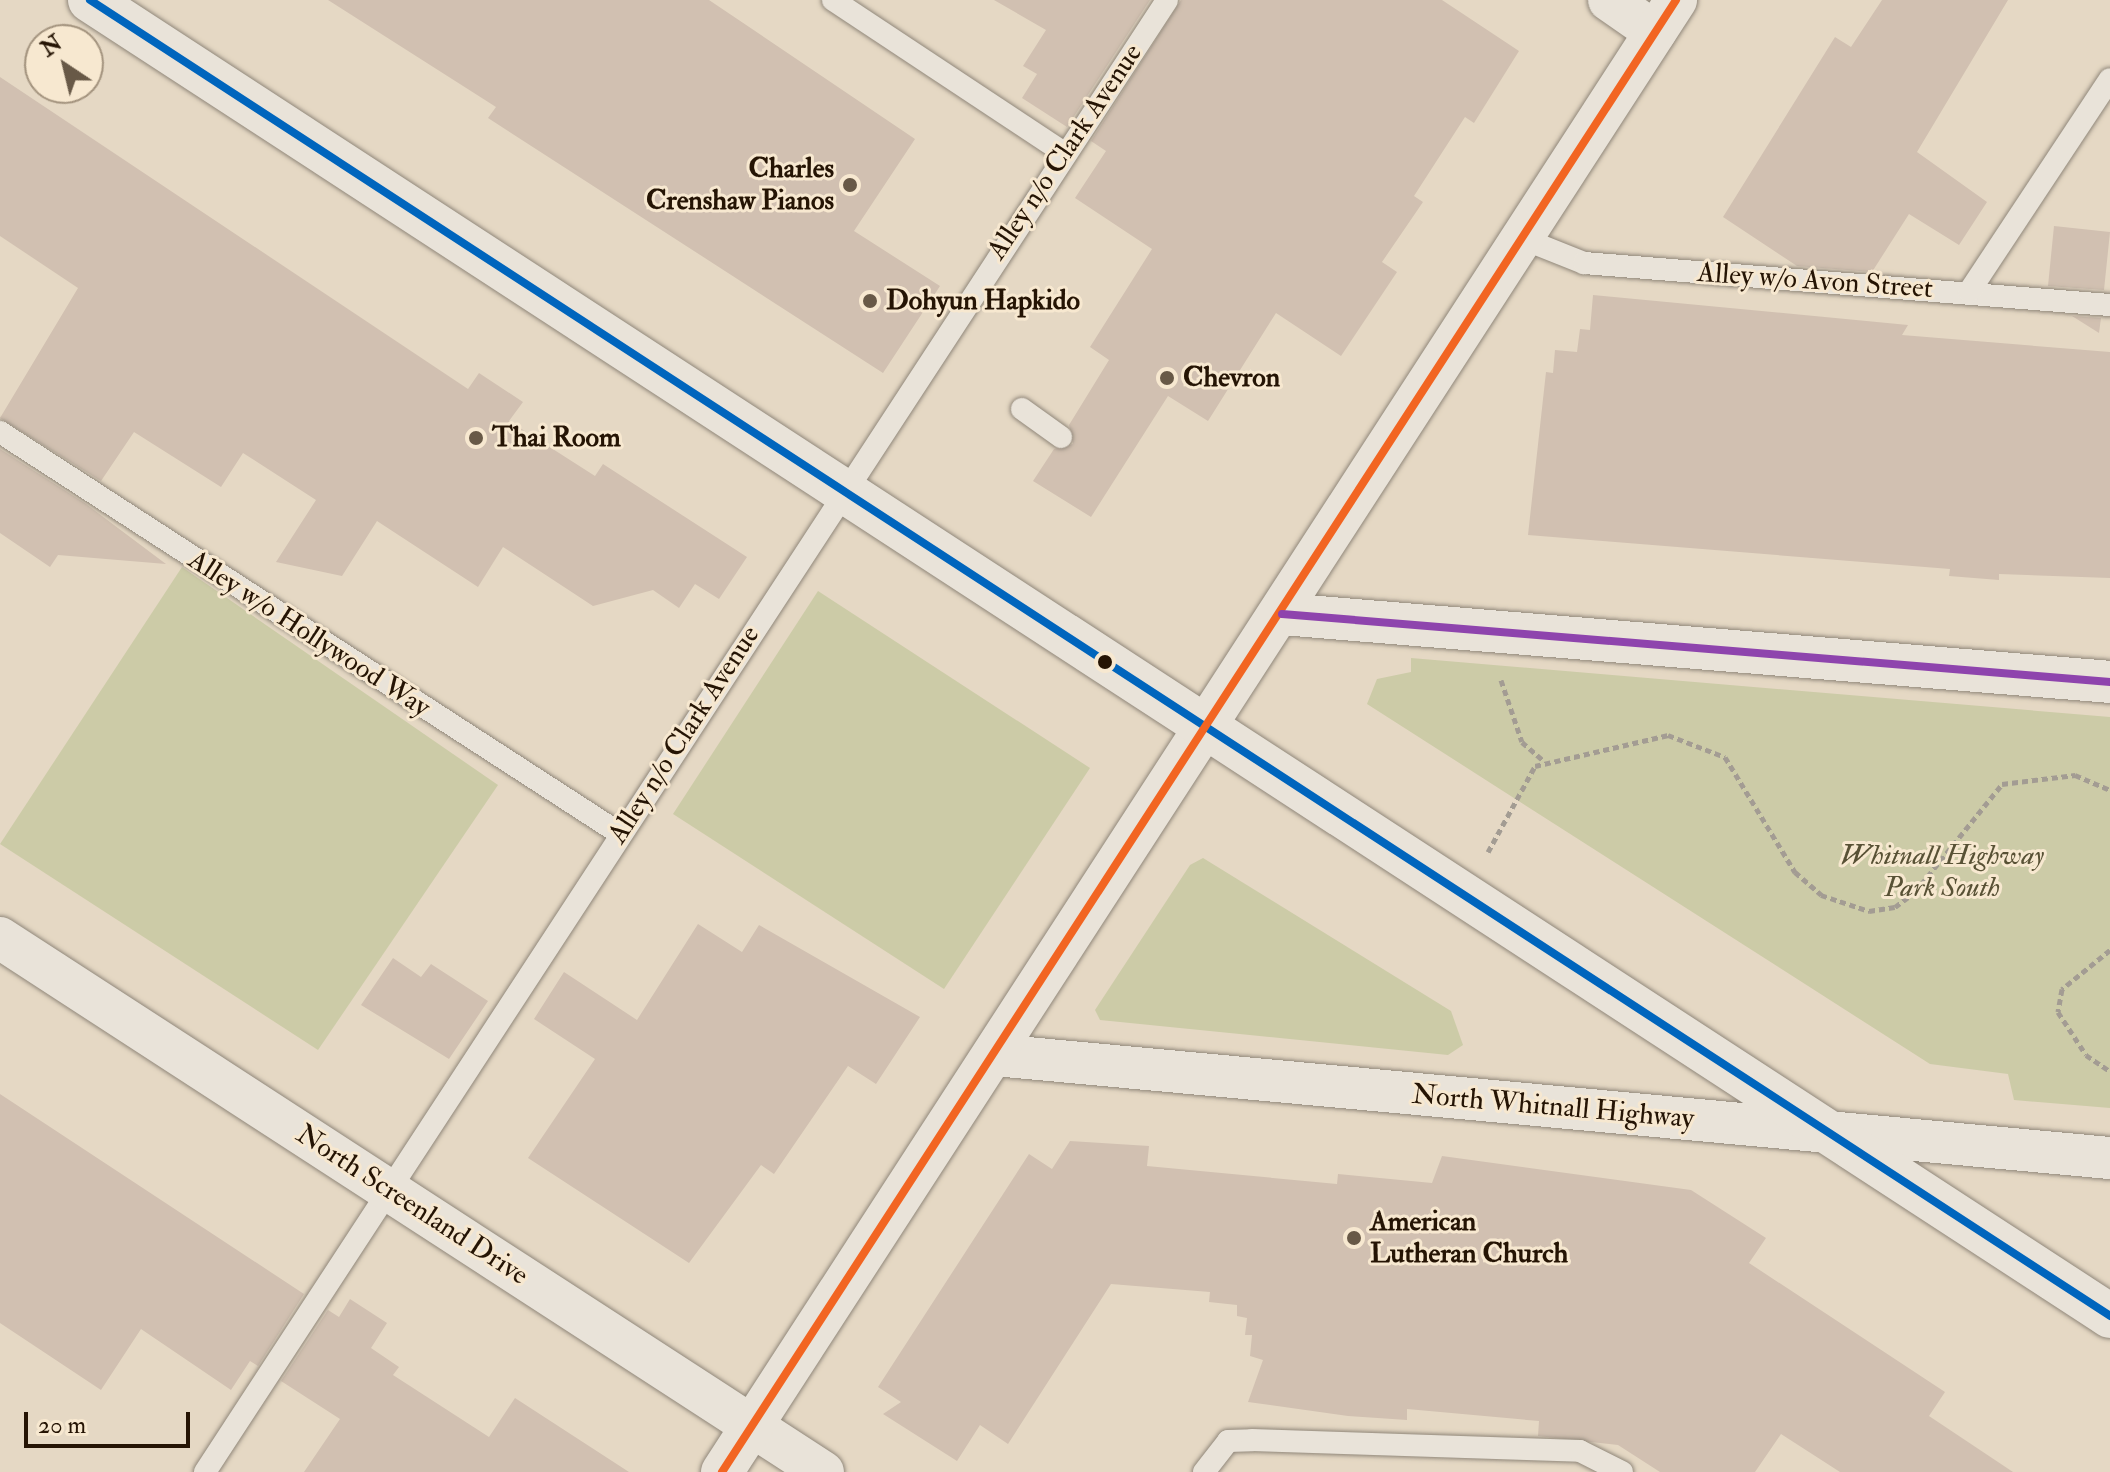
<!DOCTYPE html>
<html>
<head>
<meta charset="utf-8">
<style>
  body { margin:0 }
  #map { position:relative; width:2110px; height:1472px; overflow:hidden; background:#e5d8c4; font-family:"IM FELL Double Pica",serif }
  div>[style] { position:absolute }
  [style*='--x'] { left:calc(var(--x)*1px); top:calc(var(--y)*1px); width:calc(var(--w)*1px); rotate:calc(var(--a)*1deg) }
  .green>* { inset:0; background:#cccba7 }
  .building>* { inset:0; background:#d1c0b1 }
  .path>* { height:5px; margin-top:-2.5px; transform-origin:0; background:repeating-linear-gradient(90deg,#a39c93 0 6px,transparent 0 10px) }
  .roads { filter:drop-shadow(0 0 2px #90877a) drop-shadow(0 0 2px #90877a) }
  .lane>* { height:22px; margin:-11px; padding:0 11px; transform-origin:11px; border-radius:11px; background:#e9e3d9 }
  .street>* { height:42px; margin:-21px; padding:0 21px; transform-origin:21px; border-radius:21px; background:#e9e3d9 }
  .secondary>* { height:44px; margin:-22px; padding:0 22px; transform-origin:22px; border-radius:22px; background:#e9e3d9 }
  .bus-1>* { height:8px; margin:-4px; padding:0 4px; transform-origin:4px; border-radius:4px; background:#0065bd }
  .bus-2>* { height:8px; margin:-4px; padding:0 4px; transform-origin:4px; border-radius:4px; background:#f26522 }
  .bus-3>* { height:8px; margin:-4px; padding:0 4px; transform-origin:4px; border-radius:4px; background:#8e44ad }
  .dots>* { width:22px; height:22px; translate:-50% -50%; box-sizing:border-box; border:4px solid #f7e8d0; border-radius:50% }
  span { translate:-50% -50%; white-space:nowrap; text-align:center; line-height:1.15; -webkit-text-stroke:6px #f7e8d0; paint-order:stroke }
  .street-label { font-size:28px; color:#251404 }
  .poi-label { font-size:28px; color:#251404; font-weight:700 }
  .right { translate:-100% -50%; text-align:right }
  .left { translate:0 -50%; text-align:left }
  .park-label { font-size:28px; color:#585135; font-style:italic }
  .north { position:absolute; left:24px; top:24px; width:80px; height:80px; box-sizing:border-box; background:#f7e8d0; border:2px solid #a3937e; border-radius:50%; rotate:325deg; font-size:22px; font-weight:700; line-height:32px; text-align:center; color:#251404 }
  .north::after { content:''; display:block; margin:auto; width:28px; height:36px; background:#685947; clip-path:polygon(50% 0,100% 100%,50% 72%,0 100%) }
  .scale { position:absolute; left:24px; top:1412px; width:166px; height:36px; box-sizing:border-box; border:4px solid #251404; border-top:0; padding-left:10px; font-size:24px; line-height:28px; white-space:nowrap; color:#251404; -webkit-text-stroke:6px #f7e8d0; paint-order:stroke }
</style>
</head>
<body>
<div id="map">
  <div class="green">
    <div style="clip-path:polygon(182px 567px,498px 785px,318px 1050px,0 844px)"></div>
    <div style="clip-path:polygon(818px 591px,1090px 768px,944px 989px,673px 814px)"></div>
    <div style="clip-path:polygon(1411px 658px,2110px 717px,2110px 1108px,2014px 1100px,2008px 1074px,1930px 1064px,1367px 704px,1377px 679px,1411px 672px)"></div>
    <div style="clip-path:polygon(1203px 858px,1451px 1011px,1463px 1045px,1448px 1055px,1100px 1020px,1095px 1010px,1190px 865px)"></div>
  </div>
  <div class="building">
    <div style="clip-path:polygon(328px 0,709px 0,915px 139px,854px 231px,940px 286px,883px 373px,488px 118px,496px 107px)"></div>
    <div style="clip-path:polygon(994px 0,1150px 0,1067px 127px,1022px 98px,1037px 74px,1023px 66px,1046px 30px)"></div>
    <div style="clip-path:polygon(1181px 0,1442px 0,1519px 51px,1474px 123px,1465px 117px,1414px 196px,1423px 202px,1382px 262px,1397px 272px,1341px 356px,1276px 313px,1208px 421px,1168px 396px,1091px 517px,1033px 481px,1054px 449px,1073px 444px,1069px 425px,1109px 360px,1090px 347px,1152px 249px,1075px 198px,1106px 151px,1091px 141px)"></div>
    <div style="clip-path:polygon(1882px 0,2008px 0,1917px 152px,1987px 202px,1959px 245px,1909px 214px,1872px 272px,1797px 266px,1723px 217px,1835px 37px,1851px 47px)"></div>
    <div style="clip-path:polygon(0 77px,468px 389px,479px 373px,523px 402px,509px 421px,595px 476px,603px 464px,747px 557px,719px 599px,695px 584px,679px 608px,653px 590px,593px 606px,503px 547px,478px 587px,377px 521px,342px 576px,276px 562px,316px 500px,243px 453px,221px 487px,134px 432px,101px 481px,0 418px,78px 288px,0 236px)"></div>
    <div style="clip-path:polygon(2054px 226px,2110px 232px,2104px 290px,2048px 286px)"></div>
    <div style="clip-path:polygon(1593px 295px,1908px 325px,1902px 335px,2110px 352px,2110px 578px,1999px 574px,1999px 580px,1949px 576px,1950px 569px,1528px 535px,1546px 372px,1553px 373px,1555px 350px,1577px 352px,1580px 329px,1590px 330px)"></div>
    <div style="clip-path:polygon(2072px 316px,2101px 318px,2099px 333px)"></div>
    <div style="clip-path:polygon(0 449px,86px 504px,166px 564px,58px 555px,50px 567px,0 533px)"></div>
    <div style="clip-path:polygon(698px 924px,742px 952px,759px 925px,920px 1017px,876px 1084px,848px 1066px,774px 1174px,761px 1165px,689px 1263px,528px 1158px,595px 1059px,534px 1019px,564px 972px,637px 1020px)"></div>
    <div style="clip-path:polygon(393px 958px,421px 977px,431px 964px,488px 1001px,449px 1059px,361px 1005px)"></div>
    <div style="clip-path:polygon(0 1094px,304px 1294px,258px 1366px,250px 1361px,231px 1390px,141px 1329px,101px 1390px,0 1323px)"></div>
    <div style="clip-path:polygon(1070px 1141px,1149px 1146px,1147px 1166px,1337px 1184px,1338px 1174px,1432px 1183px,1442px 1156px,1691px 1190px,1766px 1238px,1749px 1263px,1945px 1392px,1929px 1416px,2013px 1472px,1840px 1472px,1781px 1434px,1755px 1472px,1660px 1472px,1618px 1445px,1538px 1436px,1539px 1421px,1407px 1409px,1407px 1420px,1348px 1416px,1248px 1402px,1263px 1360px,1250px 1356px,1252px 1335px,1245px 1335px,1247px 1318px,1237px 1316px,1237px 1305px,1209px 1302px,1210px 1292px,1111px 1284px,1008px 1444px,980px 1425px,957px 1461px,883px 1414px,901px 1402px,878px 1387px,1029px 1154px,1052px 1169px)"></div>
    <div style="clip-path:polygon(350px 1299px,387px 1323px,371px 1348px,399px 1367px,393px 1375px,489px 1437px,515px 1398px,629px 1472px,304px 1472px,340px 1419px,281px 1381px,328px 1310px,339px 1317px)"></div>
  </div>
  <div class="path">
    <div style="--x:1501;--y:680;--w:65;--a:71.3"></div>
    <div style="--x:1522;--y:742;--w:28;--a:41"></div>
    <div style="--x:1488;--y:852;--w:98;--a:-61.3"></div>
    <div style="--x:1535;--y:766;--w:137;--a:-13.1"></div>
    <div style="--x:1668;--y:735;--w:61;--a:21.1"></div>
    <div style="--x:1725;--y:757;--w:135;--a:58.7"></div>
    <div style="--x:1795;--y:872;--w:35;--a:41"></div>
    <div style="--x:1821;--y:895;--w:51;--a:18.4"></div>
    <div style="--x:1869;--y:911;--w:26;--a:-9"></div>
    <div style="--x:1895;--y:907;--w:25;--a:-37"></div>
    <div style="--x:1915;--y:892;--w:139;--a:-51.1"></div>
    <div style="--x:2002;--y:784;--w:74;--a:-7"></div>
    <div style="--x:2075;--y:775;--w:38;--a:23"></div>
    <div style="--x:2110;--y:950;--w:62;--a:140.9"></div>
    <div style="--x:2062;--y:989;--w:23;--a:100"></div>
    <div style="--x:2058;--y:1012;--w:51;--a:56.9"></div>
    <div style="--x:2086;--y:1055;--w:29;--a:34"></div>
  </div>
  <div class="roads">
    <div class="lane">
      <div style="--x:833;--y:0;--w:276;--a:33.5"></div>
      <div style="--x:1524;--y:239;--w:65;--a:21.8"></div>
      <div style="--x:1584;--y:263;--w:528;--a:4.57"></div>
      <div style="--x:1969;--y:292;--w:255;--a:-56.5"></div>
      <div style="--x:1022;--y:409;--w:48;--a:35.7"></div>
      <div style="--x:0;--y:432;--w:738;--a:32.94"></div>
      <div style="--x:205;--y:1472;--w:1758;--a:-56.83"></div>
      <div style="--x:1204;--y:1472;--w:39;--a:-52"></div>
      <div style="--x:1228;--y:1441;--w:24;--a:-2"></div>
      <div style="--x:1252;--y:1440;--w:328;--a:1.9"></div>
      <div style="--x:1580;--y:1451;--w:47;--a:26.6"></div>
    </div>
    <div class="street">
      <div style="--x:1609;--y:0;--w:56;--a:34.8"></div>
      <div style="--x:1282;--y:614;--w:831;--a:4.69"></div>
      <div style="--x:0;--y:938;--w:981;--a:32.98"></div>
      <div style="--x:995;--y:1055;--w:1120;--a:5.28"></div>
      <div style="--x:722;--y:1472;--w:1754;--a:-57.05"></div>
    </div>
    <div class="secondary">
      <div style="--x:90;--y:0;--w:2411;--a:33.08"></div>
    </div>
  </div>
  <div class="bus-1">
    <div style="--x:90;--y:0;--w:2411;--a:33.08"></div>
  </div>
  <div class="bus-2">
    <div style="--x:722;--y:1472;--w:1754;--a:-57.05"></div>
  </div>
  <div class="bus-3">
    <div style="--x:1282;--y:614;--w:831;--a:4.69"></div>
  </div>
  <div class="dots">
    <div style="left:850px;top:185px;background:#685947"></div>
    <div style="left:870px;top:301px;background:#685947"></div>
    <div style="left:1167px;top:378px;background:#685947"></div>
    <div style="left:476px;top:438px;background:#685947"></div>
    <div style="left:1105px;top:662px;background:#251404"></div>
    <div style="left:1354px;top:1238px;background:#685947"></div>
  </div>
  <div class="street-label">
    <span style="left:1065px;top:152px;rotate:-56deg">Alley n/o Clark Avenue</span>
    <span style="left:1815px;top:281px;rotate:4deg">Alley w/o Avon Street</span>
    <span style="left:309px;top:634px;rotate:33deg">Alley w/o Hollywood Way</span>
    <span style="left:684px;top:735px;rotate:-57deg">Alley n/o Clark Avenue</span>
    <span style="left:1553px;top:1107px;rotate:5deg">North Whitnall Highway</span>
    <span style="left:412px;top:1205px;rotate:33deg">North Screenland Drive</span>
  </div>
  <div class="poi-label">
    <span class="right" style="left:834px;top:185px">Charles<br>Crenshaw Pianos</span>
    <span class="left" style="left:886px;top:301px">Dohyun Hapkido</span>
    <span class="left" style="left:1183px;top:378px">Chevron</span>
    <span class="left" style="left:492px;top:438px">Thai Room</span>
    <span class="left" style="left:1370px;top:1238px">American<br>Lutheran Church</span>
  </div>
  <div class="park-label">
    <span style="left:1942px;top:872px">Whitnall Highway<br>Park South</span>
  </div>
  <div class="north">N</div>
  <div class="scale">20 m</div>
</div>
</body>
</html>
